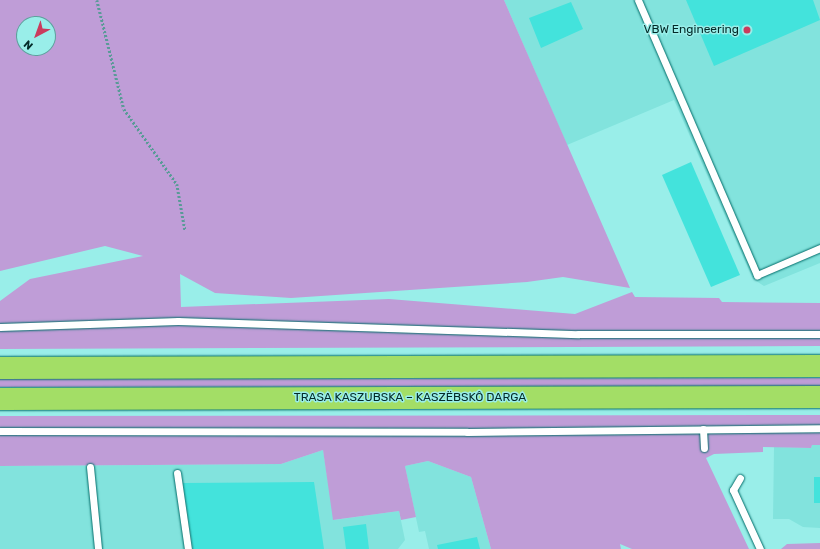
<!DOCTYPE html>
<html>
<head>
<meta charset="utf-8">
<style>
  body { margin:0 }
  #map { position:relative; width:820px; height:549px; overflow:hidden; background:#99eee9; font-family:Rubik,sans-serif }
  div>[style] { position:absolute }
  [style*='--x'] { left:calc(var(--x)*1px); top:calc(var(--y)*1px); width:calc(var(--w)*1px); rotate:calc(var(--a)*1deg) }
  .built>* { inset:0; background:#82e3dd }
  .green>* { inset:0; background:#bf9dd7 }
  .building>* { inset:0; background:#43e3dc }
  .path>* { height:2.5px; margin-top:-1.25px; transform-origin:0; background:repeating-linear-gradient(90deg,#599a97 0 2px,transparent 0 4px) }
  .roads { filter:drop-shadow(0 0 1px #006c69) drop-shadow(0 0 1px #006c69) }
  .service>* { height:7px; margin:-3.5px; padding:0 3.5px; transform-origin:3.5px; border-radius:3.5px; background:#fff }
  .motorway>* { height:22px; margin:-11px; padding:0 11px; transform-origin:11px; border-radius:11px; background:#a3de66 }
  .dots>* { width:11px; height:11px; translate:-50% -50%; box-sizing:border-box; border:2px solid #99eee9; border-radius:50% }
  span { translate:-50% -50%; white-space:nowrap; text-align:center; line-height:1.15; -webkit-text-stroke:3px #99eee9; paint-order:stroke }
  .poi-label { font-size:12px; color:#032a28 }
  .right { translate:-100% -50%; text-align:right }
  .street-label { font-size:12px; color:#032a28 }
  .north { position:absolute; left:16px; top:16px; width:40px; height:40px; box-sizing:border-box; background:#99eee9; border:1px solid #5da09c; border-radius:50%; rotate:221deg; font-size:11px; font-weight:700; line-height:16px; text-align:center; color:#032a28 }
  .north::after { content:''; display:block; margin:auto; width:14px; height:18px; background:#ca3b5d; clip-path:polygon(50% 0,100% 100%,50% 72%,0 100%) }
</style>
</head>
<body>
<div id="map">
  <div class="built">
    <div style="clip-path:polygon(504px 0,820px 0,820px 263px,764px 286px,753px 279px,674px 100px,567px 145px)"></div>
    <div style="clip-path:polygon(812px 445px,820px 445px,820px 528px,803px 527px,789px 519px,773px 519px,774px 447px,811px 448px)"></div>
    <div style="clip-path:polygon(323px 450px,334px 520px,399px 511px,405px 540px,398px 549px,0 549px,0 466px,281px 464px)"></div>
    <div style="clip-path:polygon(428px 461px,471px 477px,491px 549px,429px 549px,425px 531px,419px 532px,405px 466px)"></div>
  </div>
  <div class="green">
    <div style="clip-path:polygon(evenodd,0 0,504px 0,630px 288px,563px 277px,527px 282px,291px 298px,215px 293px,180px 274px,181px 307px,389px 299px,575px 314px,632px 292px,635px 297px,719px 298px,722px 302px,820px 303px,820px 346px,0 349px,0 301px,30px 279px,143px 256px,105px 246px,0 271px,0 0,24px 24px,48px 24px,48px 48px,24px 48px,24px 24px)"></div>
    <div style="clip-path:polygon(820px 378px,820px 386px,0 387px,0 379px)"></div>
    <div style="clip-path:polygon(820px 415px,820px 445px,812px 445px,811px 448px,763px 447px,763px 452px,714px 454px,706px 458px,749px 549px,632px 549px,620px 544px,621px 549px,491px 549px,471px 477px,428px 461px,405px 466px,416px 517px,401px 520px,399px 511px,333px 520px,323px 450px,281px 464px,0 466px,0 416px)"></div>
    <div style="clip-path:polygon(820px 543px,820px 549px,781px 549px,787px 544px)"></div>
  </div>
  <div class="building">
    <div style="clip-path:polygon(686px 0,813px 0,820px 20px,714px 66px)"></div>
    <div style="clip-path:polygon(571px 2px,583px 29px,541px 48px,529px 18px)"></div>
    <div style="clip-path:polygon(691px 162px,740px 275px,711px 287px,662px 175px)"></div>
    <div style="clip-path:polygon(814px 477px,820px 477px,820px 503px,814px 503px)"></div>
    <div style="clip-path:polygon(314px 482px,324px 549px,193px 549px,183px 483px)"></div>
    <div style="clip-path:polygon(366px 524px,369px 549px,346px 549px,343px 527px)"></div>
    <div style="clip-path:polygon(477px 537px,480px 549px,438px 549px,437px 545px)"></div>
  </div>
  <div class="path">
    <div style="--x:97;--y:0;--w:112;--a:76.1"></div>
    <div style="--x:124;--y:109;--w:92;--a:54.8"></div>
    <div style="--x:177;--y:184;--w:47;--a:80.1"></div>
  </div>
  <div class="roads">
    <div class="service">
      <div style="--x:638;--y:0;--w:300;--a:66.6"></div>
      <div style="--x:757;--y:275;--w:69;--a:-23.2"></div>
      <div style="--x:0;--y:327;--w:178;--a:-1.9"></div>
      <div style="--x:178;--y:321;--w:400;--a:1.9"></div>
      <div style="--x:578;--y:334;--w:242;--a:0"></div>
      <div style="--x:703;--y:429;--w:19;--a:87"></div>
      <div style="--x:0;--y:431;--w:467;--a:0.1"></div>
      <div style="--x:467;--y:432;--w:353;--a:-0.6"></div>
      <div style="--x:90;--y:467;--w:82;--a:84.4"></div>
      <div style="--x:177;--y:473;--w:77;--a:81.8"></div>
      <div style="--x:740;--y:478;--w:14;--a:120"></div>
      <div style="--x:733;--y:490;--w:65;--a:65.4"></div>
    </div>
    <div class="motorway">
      <div style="--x:0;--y:368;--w:820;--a:-0.14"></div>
      <div style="--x:0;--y:399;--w:820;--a:-0.14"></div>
    </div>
  </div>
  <div class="dots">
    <div style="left:747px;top:30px;background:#ca3b5d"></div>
  </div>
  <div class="poi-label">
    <span class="right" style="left:739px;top:30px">VBW Engineering</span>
  </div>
  <div class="street-label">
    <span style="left:410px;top:398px">TRASA KASZUBSKA – KASZËBSKÔ DARGA</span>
  </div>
  <div class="north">N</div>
</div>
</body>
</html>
